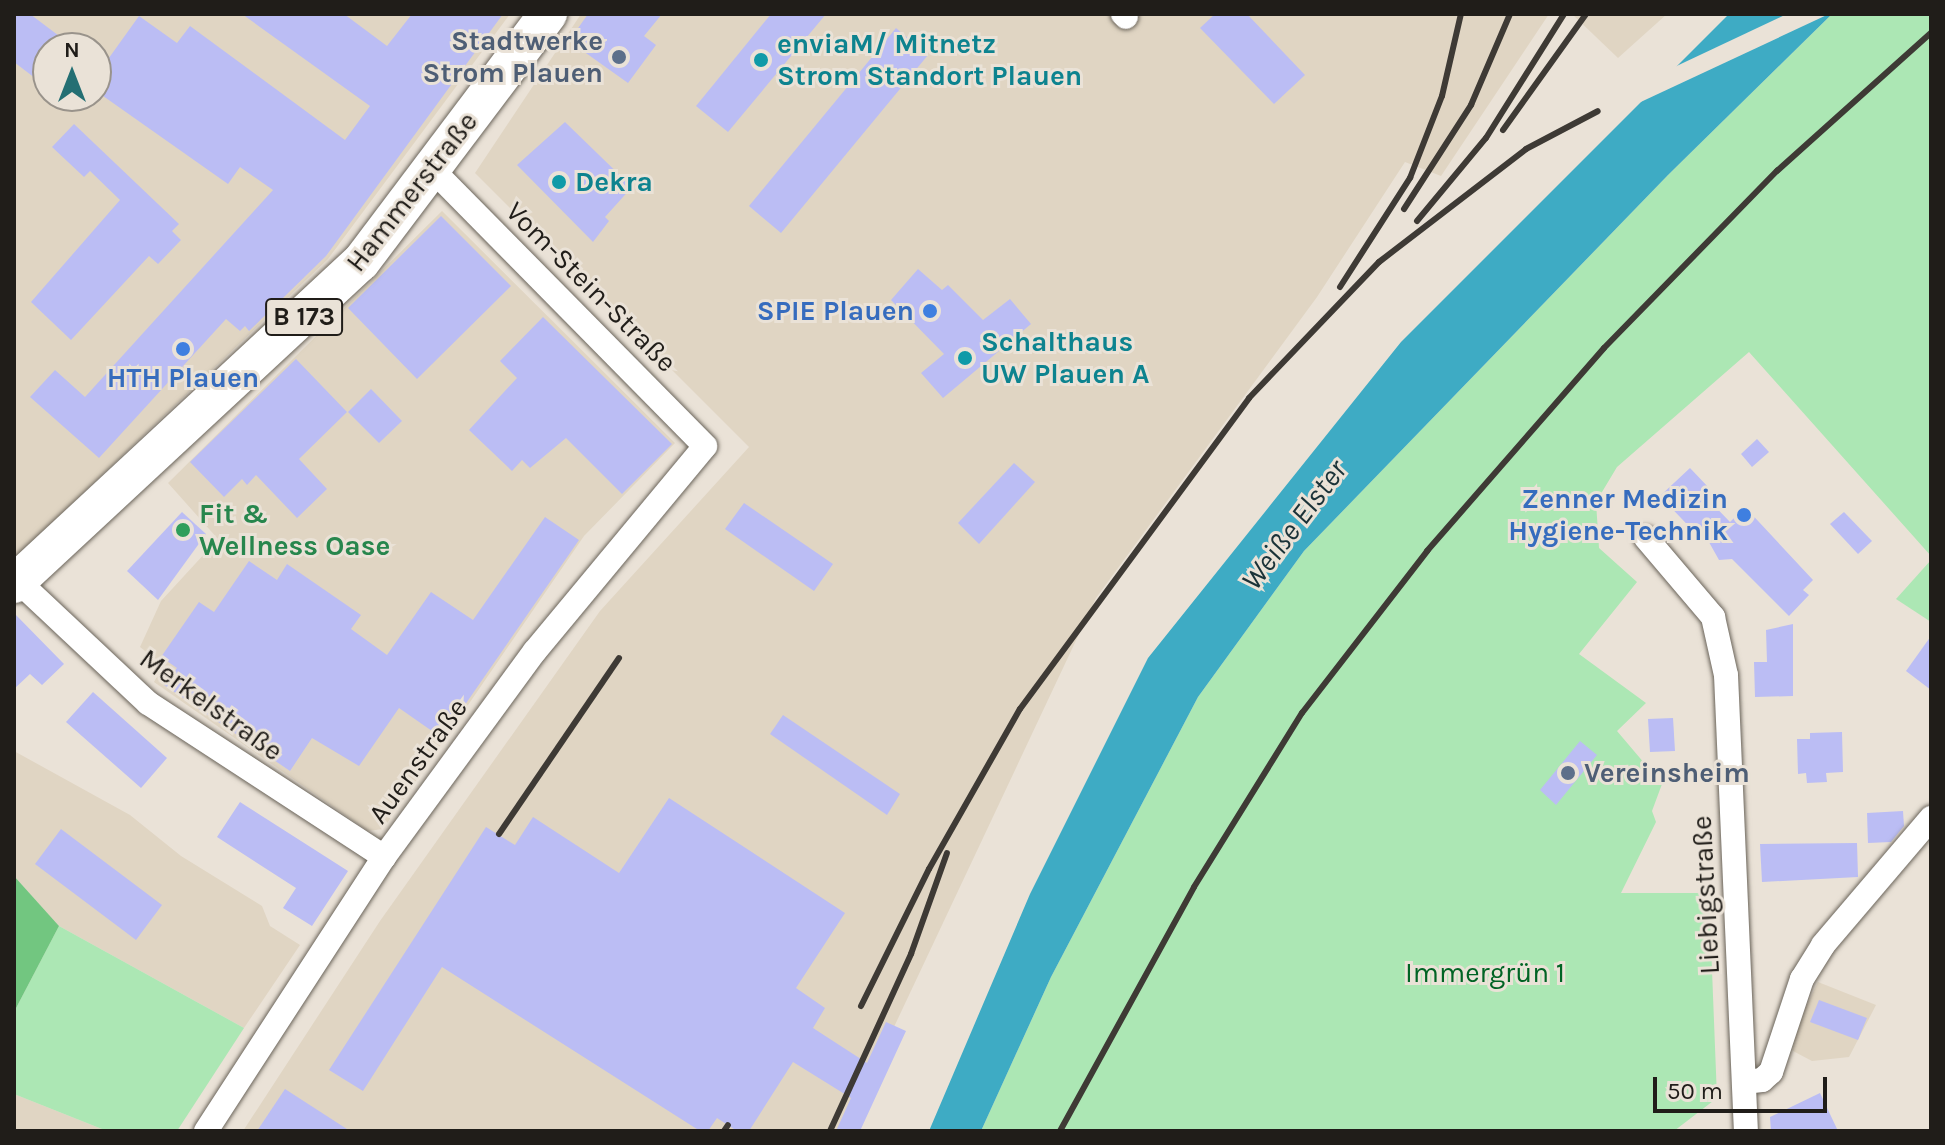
<!DOCTYPE html>
<html>
<head>
<meta charset="utf-8">
<style>
  body { margin:0 }
  #map { position:relative; width:1945px; height:1145px; overflow:hidden; background:#eae2d7; font-family:Karla,sans-serif }
  div>[style] { position:absolute }
  [style*='--x'] { left:calc(var(--x)*1px); top:calc(var(--y)*1px); width:calc(var(--w)*1px); rotate:calc(var(--a)*1deg) }
  .built>* { inset:0; background:#e0d5c3 }
  .green>* { inset:0; background:#ace7b4 }
  .forest>* { inset:0; background:#72c680 }
  .water>* { inset:0; background:#3eabc4 }
  .pier>* { inset:0; background:#eae2d7 }
  .building>* { inset:0; background:#bbbdf4 }
  .roads { filter:drop-shadow(0 0 2px #6a645a) drop-shadow(0 0 2px #6a645a) }
  .minor>* { height:24px; margin:-12px; padding:0 12px; transform-origin:12px; border-radius:12px; background:#fff }
  .primary>* { height:38px; margin:-19px; padding:0 19px; transform-origin:19px; border-radius:19px; background:#fff }
  .rail>* { height:6px; margin:-3px; padding:0 3px; transform-origin:3px; border-radius:3px; background:#3e3a35 }
  .dots>* { width:22px; height:22px; translate:-50% -50%; box-sizing:border-box; border:4px solid #eae2d7; border-radius:50% }
  span { translate:-50% -50%; white-space:nowrap; text-align:center; line-height:1.15; -webkit-text-stroke:6px #eae2d7; paint-order:stroke }
  .shield-label span { padding:2px 6px; background:#eae2d7; border:2px solid; border-radius:6px; -webkit-text-stroke-width:0 }
  .shield-label { font-size:26px; color:#201d19; font-weight:700 }
  .service-label { font-size:28px; color:#4e5e75; font-weight:700 }
  .right { translate:-100% -50%; text-align:right }
  .left { translate:0 -50%; text-align:left }
  .culture-label { font-size:28px; color:#0d838f; font-weight:700 }
  .street-label { font-size:28px; color:#201d19 }
  .shop-label { font-size:28px; color:#366cbe; font-weight:700 }
  .leisure-label { font-size:28px; color:#27864d; font-weight:700 }
  .park-label { font-size:28px; color:#006424 }
  .water-label { font-size:30px; color:#1a3238; font-style:italic }
  .frame { position:absolute; inset:0; border:16px solid #201d19; pointer-events:none }
  .north { position:absolute; left:32px; top:32px; width:80px; height:80px; box-sizing:border-box; background:#eae2d7; border:2px solid #99938b; border-radius:50%; rotate:0deg; font-size:22px; font-weight:700; line-height:32px; text-align:center; color:#201d19 }
  .north::after { content:''; display:block; margin:auto; width:28px; height:36px; background:#246f73; clip-path:polygon(50% 0,100% 100%,50% 72%,0 100%) }
  .scale { position:absolute; left:1653px; top:1077px; width:174px; height:36px; box-sizing:border-box; border:4px solid #201d19; border-top:0; padding-left:10px; font-size:24px; line-height:28px; white-space:nowrap; color:#201d19; -webkit-text-stroke:6px #eae2d7; paint-order:stroke }
</style>
</head>
<body>
<div id="map">
  <div class="built">
    <div style="clip-path:polygon(evenodd,14px 14px,510px 14px,328px 259px,14px 559px,14px 14px,48px 48px,96px 48px,96px 96px,48px 96px,48px 48px)"></div>
    <div style="clip-path:polygon(581px 14px,1549px 14px,1441px 176px,1405px 162px,1317px 297px,1096px 598px,845px 1131px,243px 1131px,380px 921px,600px 611px,749px 447px,475px 173px)"></div>
    <div style="clip-path:polygon(1572px 14px,1667px 14px,1618px 58px)"></div>
    <div style="clip-path:polygon(442px 211px,675px 443px,584px 536px,383px 829px,368px 831px,154px 682px,163px 665px,140px 647px,161px 601px,218px 539px,168px 483px)"></div>
    <div style="clip-path:polygon(14px 751px,130px 815px,181px 856px,262px 906px,270px 926px,300px 945px,244px 1028px,59px 926px,14px 876px)"></div>
    <div style="clip-path:polygon(1818px 982px,1876px 1005px,1849px 1057px,1812px 1061px,1793px 1051px,1791px 1038px)"></div>
    <div style="clip-path:polygon(14px 1094px,107px 1131px,14px 1131px)"></div>
  </div>
  <div class="green">
    <div style="clip-path:polygon(1832px 14px,1931px 14px,1931px 556px,1749px 352px,1617px 467px,1596px 502px,1599px 548px,1637px 582px,1579px 654px,1646px 703px,1617px 731px,1662px 784px,1652px 811px,1656px 822px,1621px 893px,1709px 893px,1717px 1098px,1674px 1131px,981px 1131px,1051px 977px,1198px 697px,1304px 551px,1668px 175px)"></div>
    <div style="clip-path:polygon(1931px 560px,1931px 622px,1896px 599px)"></div>
    <div style="clip-path:polygon(59px 926px,244px 1028px,177px 1131px,107px 1131px,14px 1094px,14px 1012px)"></div>
  </div>
  <div class="forest">
    <div style="clip-path:polygon(14px 876px,59px 926px,14px 1012px)"></div>
  </div>
  <div class="water">
    <div style="clip-path:polygon(1729px 14px,1832px 14px,1668px 175px,1304px 551px,1198px 697px,1051px 977px,981px 1131px,929px 1131px,1030px 894px,1148px 658px,1401px 342px)"></div>
  </div>
  <div class="pier">
    <div style="clip-path:polygon(1787px 14px,1829px 14px,1630px 107px,1666px 71px)"></div>
  </div>
  <div class="building">
    <div style="clip-path:polygon(14px 14px,30px 14px,75px 48px,48px 48px,48px 88px,14px 62px)"></div>
    <div style="clip-path:polygon(242px 14px,344px 14px,387px 46px,412px 14px,503px 14px,326px 256px,249px 331px,245px 326px,240px 331px,226px 319px,99px 458px,30px 397px,55px 370px,85px 397px,273px 190px,240px 167px,228px 184px,96px 91px,96px 76px,139px 16px,177px 43px,190px 26px,345px 140px,370px 106px)"></div>
    <div style="clip-path:polygon(588px 14px,662px 14px,644px 36px,656px 45px,628px 83px,569px 41px)"></div>
    <div style="clip-path:polygon(771px 14px,826px 14px,728px 132px,696px 106px)"></div>
    <div style="clip-path:polygon(1215px 14px,1247px 14px,1305px 75px,1274px 104px,1200px 28px)"></div>
    <div style="clip-path:polygon(896px 28px,928px 55px,781px 233px,749px 206px)"></div>
    <div style="clip-path:polygon(565px 122px,632px 187px,605px 217px,609px 221px,593px 242px,517px 165px)"></div>
    <div style="clip-path:polygon(74px 124px,179px 224px,172px 231px,181px 240px,158px 264px,149px 256px,71px 340px,31px 302px,120px 200px,90px 171px,84px 177px,52px 147px)"></div>
    <div style="clip-path:polygon(441px 216px,511px 286px,417px 379px,348px 308px)"></div>
    <div style="clip-path:polygon(918px 269px,942px 290px,948px 285px,983px 320px,1010px 299px,1031px 324px,943px 398px,921px 373px,944px 354px,891px 300px)"></div>
    <div style="clip-path:polygon(543px 317px,672px 444px,622px 494px,566px 438px,530px 468px,522px 460px,512px 471px,469px 430px,517px 378px,500px 361px)"></div>
    <div style="clip-path:polygon(296px 359px,347px 412px,299px 459px,327px 489px,297px 518px,256px 475px,247px 485px,242px 479px,224px 497px,190px 462px)"></div>
    <div style="clip-path:polygon(371px 389px,402px 421px,379px 443px,348px 412px)"></div>
    <div style="clip-path:polygon(1757px 439px,1769px 452px,1752px 467px,1741px 454px)"></div>
    <div style="clip-path:polygon(1014px 463px,1035px 482px,979px 544px,958px 523px)"></div>
    <div style="clip-path:polygon(1690px 468px,1710px 489px,1704px 495px,1730px 522px,1745px 507px,1813px 580px,1803px 590px,1809px 595px,1789px 616px,1732px 559px,1719px 560px,1705px 535px,1701px 539px,1660px 496px)"></div>
    <div style="clip-path:polygon(744px 503px,833px 564px,814px 591px,725px 529px)"></div>
    <div style="clip-path:polygon(182px 512px,206px 534px,158px 600px,127px 571px)"></div>
    <div style="clip-path:polygon(1844px 512px,1872px 541px,1858px 554px,1830px 524px)"></div>
    <div style="clip-path:polygon(545px 517px,579px 540px,442px 738px,399px 708px,359px 766px,312px 738px,290px 771px,164px 685px,177px 668px,161px 657px,199px 602px,214px 612px,249px 561px,277px 580px,287px 564px,361px 615px,351px 629px,387px 655px,431px 592px,473px 620px)"></div>
    <div style="clip-path:polygon(14px 613px,64px 664px,42px 685px,30px 674px,14px 689px)"></div>
    <div style="clip-path:polygon(1793px 624px,1793px 696px,1755px 697px,1754px 662px,1767px 662px,1766px 630px)"></div>
    <div style="clip-path:polygon(1931px 636px,1931px 690px,1906px 671px)"></div>
    <div style="clip-path:polygon(93px 692px,167px 758px,141px 788px,66px 722px)"></div>
    <div style="clip-path:polygon(783px 715px,900px 794px,887px 815px,770px 734px)"></div>
    <div style="clip-path:polygon(1673px 718px,1675px 751px,1650px 752px,1648px 719px)"></div>
    <div style="clip-path:polygon(1842px 732px,1843px 772px,1826px 773px,1827px 782px,1807px 783px,1806px 773px,1798px 774px,1797px 739px,1810px 739px,1810px 733px)"></div>
    <div style="clip-path:polygon(1580px 741px,1597px 755px,1556px 805px,1540px 790px)"></div>
    <div style="clip-path:polygon(669px 798px,845px 913px,796px 988px,825px 1008px,813px 1028px,867px 1063px,886px 1022px,906px 1031px,860px 1131px,836px 1131px,851px 1098px,793px 1062px,749px 1131px,737px 1131px,717px 1118px,708px 1131px,700px 1131px,442px 967px,363px 1091px,329px 1070px,486px 827px,515px 845px,533px 817px,619px 873px)"></div>
    <div style="clip-path:polygon(240px 802px,348px 871px,312px 926px,283px 908px,296px 888px,217px 837px)"></div>
    <div style="clip-path:polygon(1903px 811px,1904px 826px,1891px 842px,1868px 843px,1867px 813px)"></div>
    <div style="clip-path:polygon(61px 829px,162px 905px,136px 940px,35px 864px)"></div>
    <div style="clip-path:polygon(1857px 843px,1858px 877px,1762px 882px,1760px 844px)"></div>
    <div style="clip-path:polygon(1819px 1000px,1867px 1018px,1858px 1040px,1810px 1022px)"></div>
    <div style="clip-path:polygon(285px 1089px,350px 1131px,257px 1131px)"></div>
    <div style="clip-path:polygon(1820px 1093px,1838px 1131px,1771px 1131px,1770px 1117px)"></div>
  </div>
  <div class="roads">
    <div class="minor">
      <div style="--x:1123;--y:14;--w:4;--a:45"></div>
      <div style="--x:1646;--y:538;--w:104;--a:49.7"></div>
      <div style="--x:1713;--y:617;--w:59;--a:77.4"></div>
      <div style="--x:1726;--y:675;--w:456;--a:87.5"></div>
      <div style="--x:18;--y:581;--w:178;--a:43.2"></div>
      <div style="--x:148;--y:703;--w:282;--a:33.1"></div>
      <div style="--x:1744;--y:1082;--w:18;--a:-6"></div>
      <div style="--x:1762;--y:1080;--w:12;--a:-42"></div>
      <div style="--x:1771;--y:1072;--w:98;--a:-71.6"></div>
      <div style="--x:1802;--y:979;--w:40;--a:-58"></div>
      <div style="--x:1823;--y:945;--w:167;--a:-49.6"></div>
      <div style="--x:206;--y:1131;--w:327;--a:-57"></div>
      <div style="--x:384;--y:857;--w:255;--a:-53.8"></div>
      <div style="--x:535;--y:651;--w:266;--a:-50.3"></div>
      <div style="--x:705;--y:446;--w:386;--a:-134.6"></div>
    </div>
    <div class="primary">
      <div style="--x:14;--y:584;--w:473;--a:-42.9"></div>
      <div style="--x:361;--y:262;--w:311;--a:-53"></div>
    </div>
  </div>
  <div class="rail">
    <div style="--x:1503;--y:130;--w:143;--a:-54.4"></div>
    <div style="--x:1404;--y:209;--w:124;--a:-57.2"></div>
    <div style="--x:1471;--y:105;--w:99;--a:-66.8"></div>
    <div style="--x:1417;--y:221;--w:108;--a:-50.3"></div>
    <div style="--x:1486;--y:138;--w:146;--a:-57.8"></div>
    <div style="--x:1340;--y:287;--w:130;--a:-57.3"></div>
    <div style="--x:1410;--y:178;--w:88;--a:-68.7"></div>
    <div style="--x:1442;--y:96;--w:84;--a:-77"></div>
    <div style="--x:499;--y:834;--w:213;--a:-55.7"></div>
    <div style="--x:861;--y:1006;--w:153;--a:-63.6"></div>
    <div style="--x:929;--y:869;--w:184;--a:-60.4"></div>
    <div style="--x:1020;--y:709;--w:386;--a:-53.6"></div>
    <div style="--x:1249;--y:398;--w:188;--a:-46.3"></div>
    <div style="--x:1379;--y:262;--w:185;--a:-37.5"></div>
    <div style="--x:1526;--y:149;--w:81;--a:-27.8"></div>
    <div style="--x:724;--y:1131;--w:7;--a:-56"></div>
    <div style="--x:830;--y:1131;--w:195;--a:-65.4"></div>
    <div style="--x:911;--y:954;--w:107;--a:-70.4"></div>
    <div style="--x:1060;--y:1131;--w:278;--a:-61.2"></div>
    <div style="--x:1194;--y:887;--w:205;--a:-58.2"></div>
    <div style="--x:1302;--y:713;--w:205;--a:-52.3"></div>
    <div style="--x:1427;--y:551;--w:269;--a:-48.9"></div>
    <div style="--x:1604;--y:348;--w:248;--a:-45.7"></div>
    <div style="--x:1777;--y:171;--w:207;--a:-41.9"></div>
  </div>
  <div class="dots">
    <div style="left:619px;top:57px;background:#5c6f8a"></div>
    <div style="left:761px;top:60px;background:#0f9aa8"></div>
    <div style="left:559px;top:182px;background:#0f9aa8"></div>
    <div style="left:930px;top:311px;background:#3f7fe0"></div>
    <div style="left:183px;top:349px;background:#3f7fe0"></div>
    <div style="left:965px;top:358px;background:#0f9aa8"></div>
    <div style="left:1744px;top:515px;background:#3f7fe0"></div>
    <div style="left:183px;top:530px;background:#2e9e5b"></div>
    <div style="left:1568px;top:773px;background:#5c6f8a"></div>
  </div>
  <div class="shield-label">
    <span style="left:304px;top:317px">B 173</span>
  </div>
  <div class="service-label">
    <span class="right" style="left:603px;top:57px">Stadtwerke<br>Strom Plauen</span>
    <span class="left" style="left:1584px;top:773px">Vereinsheim</span>
  </div>
  <div class="culture-label">
    <span class="left" style="left:777px;top:60px">enviaM/ Mitnetz<br>Strom Standort Plauen</span>
    <span class="left" style="left:575px;top:182px">Dekra</span>
    <span class="left" style="left:981px;top:358px">Schalthaus<br>UW Plauen A</span>
  </div>
  <div class="street-label">
    <span style="left:412px;top:192px;rotate:-52deg">Hammerstraße</span>
    <span style="left:591px;top:287px;rotate:45deg">Vom-Stein-Straße</span>
    <span style="left:211px;top:705px;rotate:36deg">Merkelstraße</span>
    <span style="left:418px;top:761px;rotate:-54deg">Auenstraße</span>
    <span style="left:1706px;top:895px;rotate:-93deg">Liebigstraße</span>
  </div>
  <div class="shop-label">
    <span class="right" style="left:914px;top:311px">SPIE Plauen</span>
    <span style="left:183px;top:378px">HTH Plauen</span>
    <span class="right" style="left:1728px;top:515px">Zenner Medizin<br>Hygiene-Technik</span>
  </div>
  <div class="leisure-label">
    <span class="left" style="left:199px;top:530px">Fit &amp;<br>Wellness Oase</span>
  </div>
  <div class="park-label">
    <span style="left:1485px;top:973px">Immergrün 1</span>
  </div>
  <div class="water-label">
    <span style="left:1294px;top:525px;rotate:-53deg">Weiße Elster</span>
  </div>
  <div class="frame"></div>
  <div class="north">N</div>
  <div class="scale">50 m</div>
</div>
</body>
</html>
